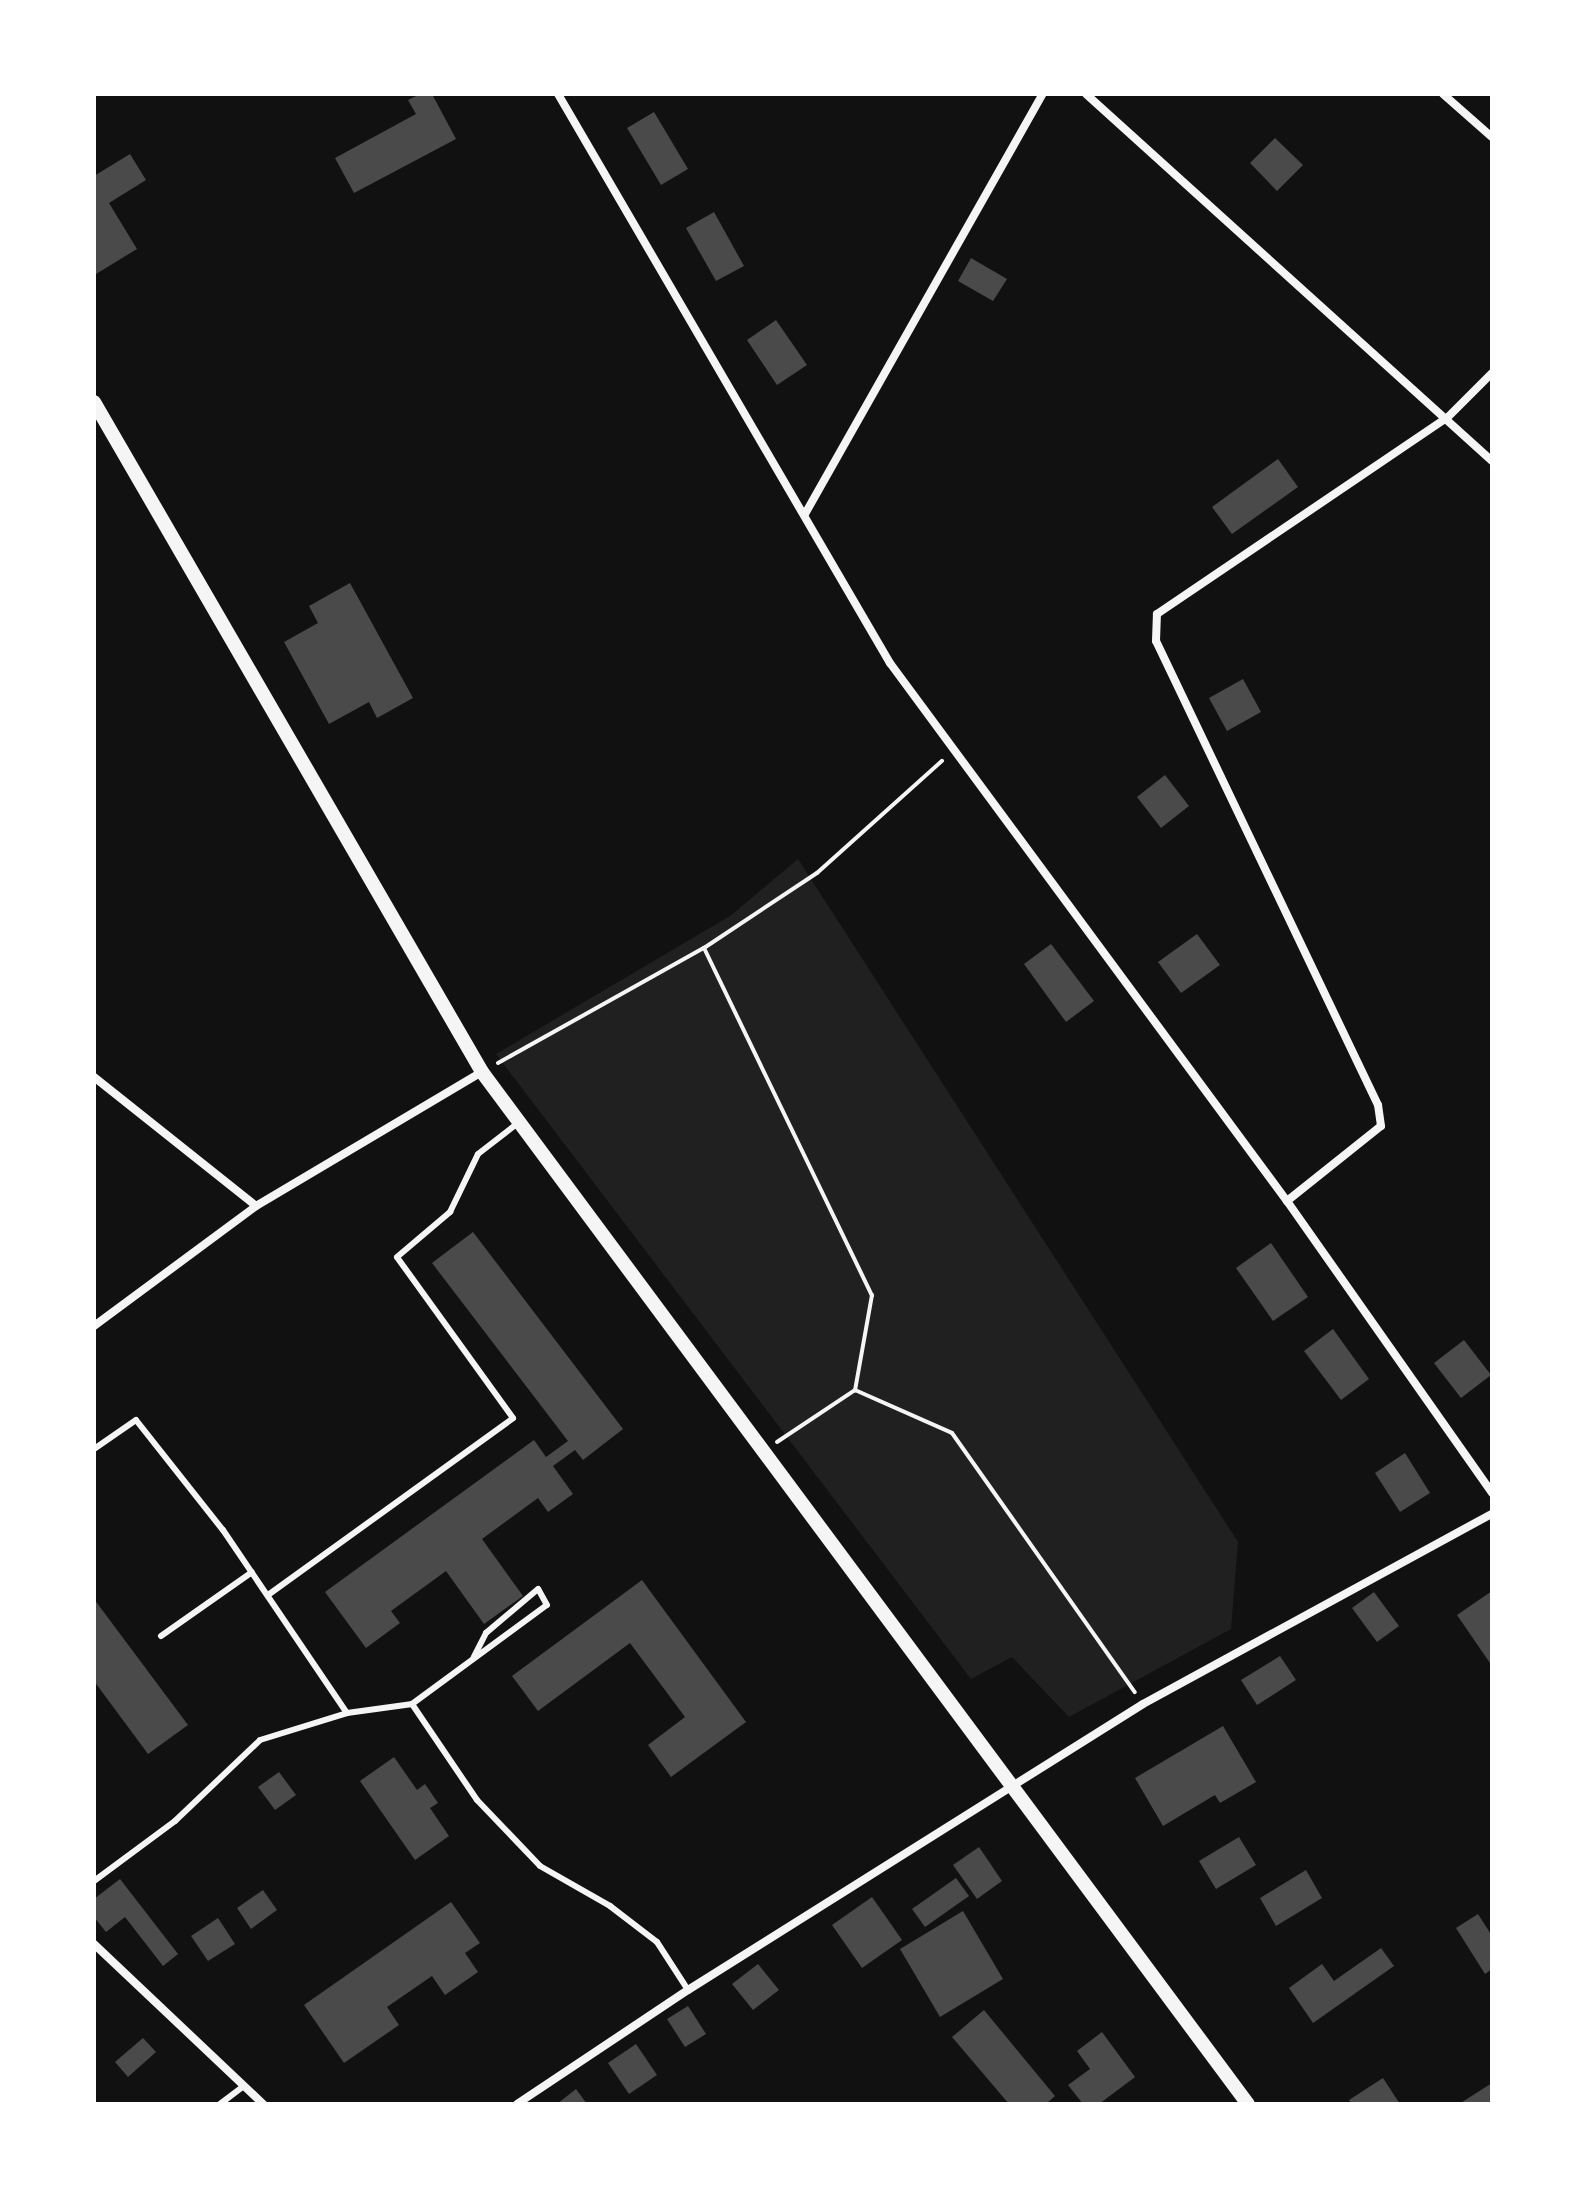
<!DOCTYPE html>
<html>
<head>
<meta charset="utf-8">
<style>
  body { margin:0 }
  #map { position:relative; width:1586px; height:2198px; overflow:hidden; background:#111; font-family:"Playfair Display",serif }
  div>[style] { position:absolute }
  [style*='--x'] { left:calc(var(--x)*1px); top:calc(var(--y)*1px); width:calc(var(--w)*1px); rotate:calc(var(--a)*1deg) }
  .green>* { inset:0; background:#202020 }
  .building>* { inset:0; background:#4a4a4a }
  .path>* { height:4px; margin:-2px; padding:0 2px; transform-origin:2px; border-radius:2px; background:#f5f5f5 }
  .service>* { height:6px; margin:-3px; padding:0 3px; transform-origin:3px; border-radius:3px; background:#f5f5f5 }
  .minor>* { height:8px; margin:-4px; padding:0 4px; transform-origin:4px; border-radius:4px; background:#f5f5f5 }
  .tertiary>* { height:14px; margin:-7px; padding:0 7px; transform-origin:7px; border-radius:7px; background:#f5f5f5 }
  span { translate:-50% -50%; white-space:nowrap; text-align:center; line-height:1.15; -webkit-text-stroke:6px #fff; paint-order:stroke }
  .frame { position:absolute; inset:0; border:96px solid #fff; pointer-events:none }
</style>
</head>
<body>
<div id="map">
  <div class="green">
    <div style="clip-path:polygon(798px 859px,1238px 1542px,1231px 1629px,1069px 1717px,1012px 1657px,971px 1679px,496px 1054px,730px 916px)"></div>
  </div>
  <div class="building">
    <div style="clip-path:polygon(420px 94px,432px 94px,456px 139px,354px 193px,335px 158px,416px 114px,408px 100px)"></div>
    <div style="clip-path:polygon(654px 112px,688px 169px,661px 185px,627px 128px)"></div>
    <div style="clip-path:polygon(1275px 138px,1303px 165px,1277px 191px,1250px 163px)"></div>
    <div style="clip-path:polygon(130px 154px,146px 180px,109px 203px,137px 249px,96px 274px,94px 176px)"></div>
    <div style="clip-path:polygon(714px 212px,744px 266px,716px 281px,686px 228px)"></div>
    <div style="clip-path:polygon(971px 258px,1007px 279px,993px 301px,958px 281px)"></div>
    <div style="clip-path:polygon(776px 320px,807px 365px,777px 385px,747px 340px)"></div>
    <div style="clip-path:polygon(1278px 459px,1298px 487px,1232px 534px,1212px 507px)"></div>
    <div style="clip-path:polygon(350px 583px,413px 698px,377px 718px,369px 702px,329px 724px,284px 642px,318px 623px,309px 606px)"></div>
    <div style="clip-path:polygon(1243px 679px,1261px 712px,1227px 731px,1209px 698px)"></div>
    <div style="clip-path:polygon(1165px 775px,1189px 806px,1161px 828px,1137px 797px)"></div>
    <div style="clip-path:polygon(1197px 934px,1220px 965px,1181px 993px,1158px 962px)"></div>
    <div style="clip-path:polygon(1051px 944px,1094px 1001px,1066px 1022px,1024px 964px)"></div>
    <div style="clip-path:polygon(473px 1232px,623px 1429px,583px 1460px,575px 1450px,553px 1466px,573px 1494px,548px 1512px,538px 1498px,482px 1539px,523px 1596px,484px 1624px,446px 1571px,391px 1611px,400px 1623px,366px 1648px,325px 1592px,534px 1440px,546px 1457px,568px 1441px,432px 1263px)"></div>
    <div style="clip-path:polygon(1271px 1243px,1308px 1297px,1273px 1321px,1236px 1268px)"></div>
    <div style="clip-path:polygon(1333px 1329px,1369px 1379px,1341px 1400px,1304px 1351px)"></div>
    <div style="clip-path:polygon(1464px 1340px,1491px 1375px,1461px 1398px,1434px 1363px)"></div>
    <div style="clip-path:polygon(1405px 1453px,1430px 1493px,1400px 1512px,1375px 1473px)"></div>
    <div style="clip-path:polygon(642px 1580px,746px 1722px,671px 1777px,648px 1745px,685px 1717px,630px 1643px,538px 1711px,512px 1676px)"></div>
    <div style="clip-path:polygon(1492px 1591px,1492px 1666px,1457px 1615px)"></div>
    <div style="clip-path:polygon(1374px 1592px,1399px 1626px,1377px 1642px,1352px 1608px)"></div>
    <div style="clip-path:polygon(94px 1599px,188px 1725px,148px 1754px,94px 1681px)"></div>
    <div style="clip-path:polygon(1280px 1656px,1296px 1680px,1257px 1705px,1241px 1680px)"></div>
    <div style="clip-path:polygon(1223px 1726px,1256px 1782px,1220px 1803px,1215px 1795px,1163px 1826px,1135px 1778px)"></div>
    <div style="clip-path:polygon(394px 1757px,417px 1790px,425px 1784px,438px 1803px,430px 1808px,449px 1836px,415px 1860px,360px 1781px)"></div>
    <div style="clip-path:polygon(279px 1772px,296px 1795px,275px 1810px,258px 1787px)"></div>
    <div style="clip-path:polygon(1239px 1837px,1256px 1865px,1216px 1889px,1199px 1861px)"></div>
    <div style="clip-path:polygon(979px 1847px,1002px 1881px,977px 1899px,953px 1865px)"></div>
    <div style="clip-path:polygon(1306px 1870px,1322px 1898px,1276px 1926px,1260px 1898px)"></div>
    <div style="clip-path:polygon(956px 1878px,969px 1896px,925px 1927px,912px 1909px)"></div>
    <div style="clip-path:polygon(120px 1879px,178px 1954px,163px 1966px,125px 1917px,106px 1932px,94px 1917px,94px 1899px)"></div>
    <div style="clip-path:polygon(263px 1890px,277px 1910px,251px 1929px,237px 1908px)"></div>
    <div style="clip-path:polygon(872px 1897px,902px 1940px,862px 1968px,832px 1925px)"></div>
    <div style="clip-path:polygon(451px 1902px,480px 1943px,465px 1953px,478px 1972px,445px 1995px,432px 1976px,387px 2007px,399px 2025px,344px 2063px,304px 2005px)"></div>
    <div style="clip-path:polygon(963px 1911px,1003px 1979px,940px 2017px,900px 1949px)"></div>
    <div style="clip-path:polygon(1478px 1914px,1492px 1936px,1492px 1969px,1485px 1974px,1456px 1928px)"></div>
    <div style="clip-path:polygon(218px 1918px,235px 1944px,208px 1961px,191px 1936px)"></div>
    <div style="clip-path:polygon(1381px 1948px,1394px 1966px,1313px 2023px,1289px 1988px,1322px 1964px,1334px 1981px)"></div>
    <div style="clip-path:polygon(758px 1964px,779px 1990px,753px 2010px,732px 1984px)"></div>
    <div style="clip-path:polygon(688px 2006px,706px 2034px,685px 2047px,667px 2019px)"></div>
    <div style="clip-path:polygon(984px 2010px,1055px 2096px,1046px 2104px,1009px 2104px,952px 2037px)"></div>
    <div style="clip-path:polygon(1102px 2032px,1135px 2077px,1099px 2104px,1083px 2104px,1068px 2085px,1090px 2069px,1077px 2051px)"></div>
    <div style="clip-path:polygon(143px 2038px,156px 2052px,128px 2077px,115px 2062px)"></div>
    <div style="clip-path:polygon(636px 2044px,657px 2075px,629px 2094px,608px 2063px)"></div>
    <div style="clip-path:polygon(1383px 2078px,1400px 2104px,1351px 2104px,1349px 2100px)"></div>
    <div style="clip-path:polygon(1492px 2083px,1492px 2104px,1459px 2104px)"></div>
    <div style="clip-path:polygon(576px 2089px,587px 2104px,557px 2104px)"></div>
  </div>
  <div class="path">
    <div style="--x:704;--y:948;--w:386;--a:64.2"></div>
    <div style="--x:872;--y:1295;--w:97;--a:100.1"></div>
    <div style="--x:855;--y:1390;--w:106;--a:23.9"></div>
    <div style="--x:952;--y:1433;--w:317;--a:54.8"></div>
    <div style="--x:498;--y:1063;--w:236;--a:-29.2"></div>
    <div style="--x:704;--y:948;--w:136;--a:-33.6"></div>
    <div style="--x:817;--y:873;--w:168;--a:-41.9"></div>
    <div style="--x:777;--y:1442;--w:94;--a:-33.7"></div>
  </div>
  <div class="service">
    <div style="--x:94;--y:1449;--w:51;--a:-34.6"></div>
    <div style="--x:136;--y:1420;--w:140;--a:51.7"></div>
    <div style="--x:223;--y:1530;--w:221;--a:55.9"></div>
    <div style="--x:268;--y:1595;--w:302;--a:-35.8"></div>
    <div style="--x:513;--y:1418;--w:198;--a:-125.8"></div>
    <div style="--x:397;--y:1257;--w:70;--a:-40.3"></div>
    <div style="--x:450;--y:1212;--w:64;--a:-64.2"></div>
    <div style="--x:478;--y:1154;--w:51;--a:-37.8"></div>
    <div style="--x:161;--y:1636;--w:111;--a:-35.1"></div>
    <div style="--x:412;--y:1704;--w:167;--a:-36.3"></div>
    <div style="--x:547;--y:1605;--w:18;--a:-119"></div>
    <div style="--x:538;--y:1589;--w:68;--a:139.8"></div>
    <div style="--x:486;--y:1633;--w:27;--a:117"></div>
    <div style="--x:94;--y:1881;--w:101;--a:-36.5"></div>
    <div style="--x:175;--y:1821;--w:117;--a:-43.6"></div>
    <div style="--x:260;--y:1740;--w:91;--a:-17.2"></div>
    <div style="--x:347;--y:1713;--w:66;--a:-7.9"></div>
    <div style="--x:412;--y:1704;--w:116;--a:55.9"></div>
    <div style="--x:477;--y:1800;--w:91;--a:46.3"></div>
    <div style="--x:540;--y:1866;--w:81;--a:29.7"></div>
    <div style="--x:610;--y:1906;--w:59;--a:37.5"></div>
    <div style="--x:657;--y:1942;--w:57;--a:57.1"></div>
    <div style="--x:220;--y:2104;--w:30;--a:-37"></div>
  </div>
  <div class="minor">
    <div style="--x:558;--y:94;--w:659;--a:59.74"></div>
    <div style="--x:890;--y:663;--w:669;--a:53.58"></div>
    <div style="--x:1287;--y:1201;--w:357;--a:54.9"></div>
    <div style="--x:1086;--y:94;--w:547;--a:42.11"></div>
    <div style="--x:1443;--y:94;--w:65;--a:41.3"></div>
    <div style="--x:805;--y:514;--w:483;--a:-60.5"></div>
    <div style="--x:94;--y:1077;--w:207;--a:38.5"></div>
    <div style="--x:1287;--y:1201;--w:120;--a:-38.6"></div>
    <div style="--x:1381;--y:1126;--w:21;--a:-98"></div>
    <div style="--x:1378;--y:1105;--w:514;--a:-115.57"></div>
    <div style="--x:1156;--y:641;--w:27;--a:-88"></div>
    <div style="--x:1157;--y:614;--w:350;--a:-34.1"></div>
    <div style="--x:1447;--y:418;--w:64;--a:-45"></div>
    <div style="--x:94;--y:1326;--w:202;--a:-36.5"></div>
    <div style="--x:256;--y:1206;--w:263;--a:-30.7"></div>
    <div style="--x:94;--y:1944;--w:233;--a:43.4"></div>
    <div style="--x:517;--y:2104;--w:206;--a:-33.7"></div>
    <div style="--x:688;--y:1990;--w:537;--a:-32.15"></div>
    <div style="--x:1143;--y:1704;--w:397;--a:-28.6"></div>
  </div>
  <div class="tertiary">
    <div style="--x:94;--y:402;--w:774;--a:59.92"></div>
    <div style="--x:482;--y:1072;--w:1285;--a:53.42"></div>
  </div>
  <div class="frame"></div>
</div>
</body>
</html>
